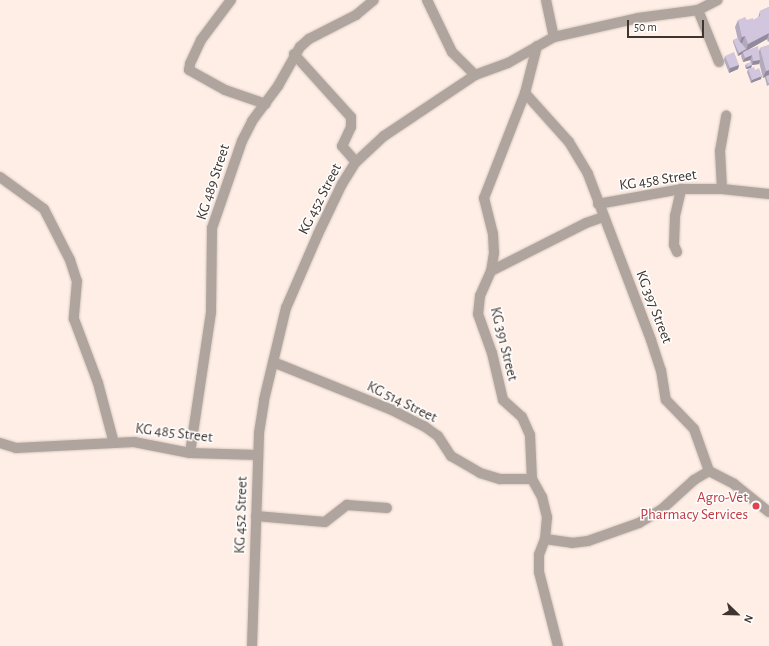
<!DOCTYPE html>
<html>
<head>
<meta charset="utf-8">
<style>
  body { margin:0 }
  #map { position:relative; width:769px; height:646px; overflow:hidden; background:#feeee5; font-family:"Alegreya Sans",sans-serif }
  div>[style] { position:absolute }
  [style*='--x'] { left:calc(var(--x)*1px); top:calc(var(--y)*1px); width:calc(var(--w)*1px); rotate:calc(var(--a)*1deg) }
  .roads { filter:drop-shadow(0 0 1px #d8c9c1) drop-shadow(0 0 1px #d8c9c1) }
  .street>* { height:10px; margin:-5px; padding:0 5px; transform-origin:5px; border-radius:5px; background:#afa59e }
  .wall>* { inset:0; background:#b4aabe }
  .shaded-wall>* { inset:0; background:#928b9b }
  .building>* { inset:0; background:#d1c6dd }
  .dots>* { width:11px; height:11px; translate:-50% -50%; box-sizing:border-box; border:2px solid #fff; border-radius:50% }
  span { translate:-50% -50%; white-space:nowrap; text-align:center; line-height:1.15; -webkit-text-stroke:3px #fff; paint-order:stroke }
  .street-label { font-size:15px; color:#3f3530 }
  .health-label { font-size:15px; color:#be3a42 }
  .right { translate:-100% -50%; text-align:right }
  .north { position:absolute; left:717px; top:594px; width:40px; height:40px; -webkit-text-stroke:3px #fff; paint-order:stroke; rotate:113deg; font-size:11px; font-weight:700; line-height:16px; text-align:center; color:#3f3530 }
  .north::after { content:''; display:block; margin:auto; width:14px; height:18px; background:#3f3530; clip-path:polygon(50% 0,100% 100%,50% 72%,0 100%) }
  .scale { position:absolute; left:627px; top:20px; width:77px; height:18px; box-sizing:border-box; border:2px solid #3f3530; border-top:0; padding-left:5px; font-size:12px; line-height:14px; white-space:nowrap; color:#3f3530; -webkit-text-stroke:3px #fff; paint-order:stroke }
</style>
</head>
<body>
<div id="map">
  <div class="roads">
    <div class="street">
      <div style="--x:231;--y:0;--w:50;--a:126.9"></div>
      <div style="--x:201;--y:40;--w:26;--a:115"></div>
      <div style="--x:190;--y:64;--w:6;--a:99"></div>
      <div style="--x:189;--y:70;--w:41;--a:29.1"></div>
      <div style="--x:225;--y:90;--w:43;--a:18.9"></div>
      <div style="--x:427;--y:0;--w:58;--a:64.3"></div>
      <div style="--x:452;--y:52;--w:33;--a:45"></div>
      <div style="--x:546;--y:0;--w:38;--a:78"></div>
      <div style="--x:698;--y:10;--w:56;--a:68"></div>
      <div style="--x:537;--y:46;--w:49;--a:104.3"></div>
      <div style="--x:525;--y:93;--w:113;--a:111.3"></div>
      <div style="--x:484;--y:198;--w:37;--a:76"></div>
      <div style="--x:493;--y:234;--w:19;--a:87"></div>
      <div style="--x:494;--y:253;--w:18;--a:99"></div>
      <div style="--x:491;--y:271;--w:27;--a:114"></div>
      <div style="--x:480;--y:296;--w:18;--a:96"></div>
      <div style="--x:478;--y:314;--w:41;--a:70.3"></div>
      <div style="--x:492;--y:353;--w:48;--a:76.8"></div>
      <div style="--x:503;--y:400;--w:25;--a:42"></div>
      <div style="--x:522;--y:417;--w:20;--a:66"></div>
      <div style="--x:530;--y:435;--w:44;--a:87.4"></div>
      <div style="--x:532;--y:479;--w:21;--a:61"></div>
      <div style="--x:542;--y:497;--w:21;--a:76"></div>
      <div style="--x:547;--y:517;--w:22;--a:95"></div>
      <div style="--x:545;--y:539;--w:17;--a:111"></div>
      <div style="--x:539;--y:555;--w:17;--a:90"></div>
      <div style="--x:539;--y:572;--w:76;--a:75.6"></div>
      <div style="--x:294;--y:54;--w:85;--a:47.9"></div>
      <div style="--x:351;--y:117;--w:10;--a:90"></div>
      <div style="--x:351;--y:127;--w:21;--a:115"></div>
      <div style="--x:342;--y:146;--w:21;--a:49"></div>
      <div style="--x:525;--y:93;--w:66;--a:48.1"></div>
      <div style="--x:569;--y:142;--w:37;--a:59"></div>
      <div style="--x:588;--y:174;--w:178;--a:69.2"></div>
      <div style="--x:651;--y:340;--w:32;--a:72"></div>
      <div style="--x:661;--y:370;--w:30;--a:81"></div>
      <div style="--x:666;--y:400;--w:40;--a:46"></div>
      <div style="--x:694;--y:429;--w:45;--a:70.3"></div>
      <div style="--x:709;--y:471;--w:28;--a:27"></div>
      <div style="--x:734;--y:484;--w:45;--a:38.7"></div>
      <div style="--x:0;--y:177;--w:54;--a:36"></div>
      <div style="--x:44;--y:209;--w:57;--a:63"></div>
      <div style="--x:70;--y:260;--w:22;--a:72"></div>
      <div style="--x:77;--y:281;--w:38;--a:95"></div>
      <div style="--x:74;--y:319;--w:68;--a:69.4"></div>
      <div style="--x:98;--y:383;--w:62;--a:75.1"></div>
      <div style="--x:722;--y:189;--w:38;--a:-93"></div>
      <div style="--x:720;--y:151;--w:36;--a:-80"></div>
      <div style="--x:598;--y:204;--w:84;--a:-10.2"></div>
      <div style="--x:681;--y:189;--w:41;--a:0"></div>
      <div style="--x:722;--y:189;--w:47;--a:6.1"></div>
      <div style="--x:677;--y:252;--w:8;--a:-113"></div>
      <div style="--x:674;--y:245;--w:29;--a:-88"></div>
      <div style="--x:675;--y:216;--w:28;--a:-77"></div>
      <div style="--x:491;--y:271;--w:106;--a:-26.8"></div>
      <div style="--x:586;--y:223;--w:18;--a:-19"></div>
      <div style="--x:273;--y:362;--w:128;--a:22"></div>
      <div style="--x:392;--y:410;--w:36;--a:27"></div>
      <div style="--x:424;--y:426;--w:17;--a:36"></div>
      <div style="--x:438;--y:436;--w:24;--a:57"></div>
      <div style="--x:451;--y:456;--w:34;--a:30"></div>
      <div style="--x:480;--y:473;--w:21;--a:17"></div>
      <div style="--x:500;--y:479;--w:32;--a:0"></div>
      <div style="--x:0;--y:443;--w:17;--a:17"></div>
      <div style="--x:16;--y:448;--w:118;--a:-2.9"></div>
      <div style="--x:134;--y:442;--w:57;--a:11.1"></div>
      <div style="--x:190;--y:453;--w:68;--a:1.7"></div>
      <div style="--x:190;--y:453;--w:143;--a:-81.5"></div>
      <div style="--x:211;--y:312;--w:84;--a:-89.3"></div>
      <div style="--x:212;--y:228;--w:92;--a:-71"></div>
      <div style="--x:242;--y:141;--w:22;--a:-63"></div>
      <div style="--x:252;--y:121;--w:44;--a:-53.4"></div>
      <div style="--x:278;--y:86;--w:45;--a:-60.6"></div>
      <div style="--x:300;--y:47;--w:12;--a:-42"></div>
      <div style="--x:309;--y:39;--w:53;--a:-27.1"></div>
      <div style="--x:356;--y:15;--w:23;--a:-40"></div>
      <div style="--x:256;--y:516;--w:69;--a:5"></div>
      <div style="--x:325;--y:522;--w:28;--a:-38"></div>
      <div style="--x:347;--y:505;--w:40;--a:4.3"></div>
      <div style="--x:545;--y:539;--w:27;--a:8"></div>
      <div style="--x:572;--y:543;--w:16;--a:-7"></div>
      <div style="--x:588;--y:541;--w:54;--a:-19.4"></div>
      <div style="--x:639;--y:523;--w:26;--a:-31"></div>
      <div style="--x:661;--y:510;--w:45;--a:-42.3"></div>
      <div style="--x:694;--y:480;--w:17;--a:-31"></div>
      <div style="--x:252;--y:646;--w:213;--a:-88.1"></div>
      <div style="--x:259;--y:433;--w:33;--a:-81"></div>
      <div style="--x:264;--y:400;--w:95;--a:-76.6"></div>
      <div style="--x:286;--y:308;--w:81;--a:-66.6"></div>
      <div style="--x:318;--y:234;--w:55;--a:-64.4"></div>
      <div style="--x:342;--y:184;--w:26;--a:-58"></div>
      <div style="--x:356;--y:162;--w:38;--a:-43"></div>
      <div style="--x:384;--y:136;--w:110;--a:-33.8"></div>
      <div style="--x:475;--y:75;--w:35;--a:-20"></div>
      <div style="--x:508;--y:63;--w:53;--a:-29.5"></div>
      <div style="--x:554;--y:37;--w:86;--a:-12.7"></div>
      <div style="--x:638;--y:18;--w:61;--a:-7.6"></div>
      <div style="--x:698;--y:10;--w:22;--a:-27"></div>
    </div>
  </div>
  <div class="wall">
    <div style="clip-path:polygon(769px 7px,769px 41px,768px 42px,767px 39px,748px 50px,759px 51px,760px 48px,769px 45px,769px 85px,767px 86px,765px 78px,765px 77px,763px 78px,759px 62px,759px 64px,752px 65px,751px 68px,746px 69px,745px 66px,746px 64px,751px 63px,750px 60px,743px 62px,741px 56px,742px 54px,738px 56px,733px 42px,733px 40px,738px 40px,735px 27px,738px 20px,753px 20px,758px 18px,760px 11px)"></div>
    <div style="clip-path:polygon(725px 56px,739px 65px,738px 69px,729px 73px,724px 60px)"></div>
    <div style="clip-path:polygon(748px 69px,755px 70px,761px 79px,751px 83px,747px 72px)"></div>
  </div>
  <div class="shaded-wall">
    <div style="clip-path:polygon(769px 33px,767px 39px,746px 51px,748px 44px)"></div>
    <div style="clip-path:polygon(745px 36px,742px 43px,739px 44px,742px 37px)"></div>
    <div style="clip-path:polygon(746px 49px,745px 52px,743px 52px,742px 54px,738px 56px,739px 53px)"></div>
    <div style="clip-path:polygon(752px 55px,750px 60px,743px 62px,745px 58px)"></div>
    <div style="clip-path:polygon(760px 60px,759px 64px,752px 65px,753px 61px)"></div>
    <div style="clip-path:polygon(739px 65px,738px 69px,729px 73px,730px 68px)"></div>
    <div style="clip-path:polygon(752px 65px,751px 68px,746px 69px,747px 67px)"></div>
    <div style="clip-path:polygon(769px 70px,769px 76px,766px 76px,765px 77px,763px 78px,766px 71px)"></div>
    <div style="clip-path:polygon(762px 76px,761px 79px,751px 83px,752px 80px)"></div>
  </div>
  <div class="building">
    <div style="clip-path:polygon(769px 7px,769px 33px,748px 44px,745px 36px,742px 37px,738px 20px,745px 17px,747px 20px,753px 18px,753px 20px,760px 16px,760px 11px)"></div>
    <div style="clip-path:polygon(737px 38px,746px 49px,739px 53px,733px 40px)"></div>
    <div style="clip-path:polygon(769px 45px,769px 70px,766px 71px,760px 48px)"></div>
    <div style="clip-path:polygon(758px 46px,760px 60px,753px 61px,752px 55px,745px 58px,743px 52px)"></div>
    <div style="clip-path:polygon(734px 52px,739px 65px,730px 68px,725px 56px)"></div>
    <div style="clip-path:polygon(751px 62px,752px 65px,747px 67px,746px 64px)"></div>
    <div style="clip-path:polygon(754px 67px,755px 70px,759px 68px,762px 76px,752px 80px,748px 69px)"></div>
    <div style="clip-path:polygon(769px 75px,769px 83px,768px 83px,766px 76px)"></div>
  </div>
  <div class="dots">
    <div style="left:756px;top:506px;background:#e0444e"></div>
  </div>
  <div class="street-label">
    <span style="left:658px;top:180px;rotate:-8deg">KG 458 Street</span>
    <span style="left:213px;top:182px;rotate:-72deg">KG 489 Street</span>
    <span style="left:320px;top:199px;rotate:-63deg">KG 452 Street</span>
    <span style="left:654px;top:307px;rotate:69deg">KG 397 Street</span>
    <span style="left:504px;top:344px;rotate:76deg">KG 391 Street</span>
    <span style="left:402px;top:402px;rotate:26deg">KG 514 Street</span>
    <span style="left:174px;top:433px;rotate:7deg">KG 485 Street</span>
    <span style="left:241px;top:515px;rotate:-88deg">KG 452 Street</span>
  </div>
  <div class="health-label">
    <span class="right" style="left:748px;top:506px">Agro-Vet<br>Pharmacy Services</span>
  </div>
  <div class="north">N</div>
  <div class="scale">50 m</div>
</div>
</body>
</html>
